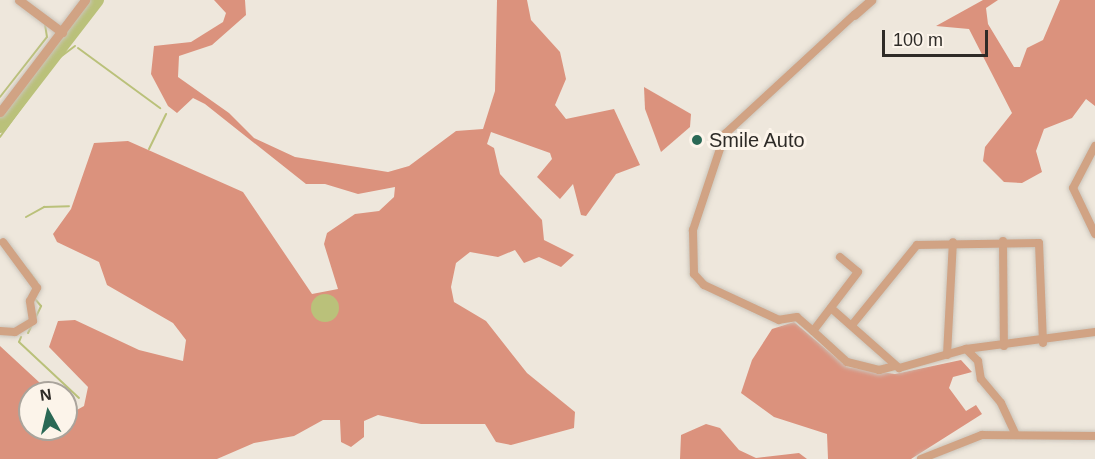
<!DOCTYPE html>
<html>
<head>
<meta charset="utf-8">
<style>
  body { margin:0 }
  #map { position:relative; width:1095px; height:459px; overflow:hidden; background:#eee7dc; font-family:Arial,sans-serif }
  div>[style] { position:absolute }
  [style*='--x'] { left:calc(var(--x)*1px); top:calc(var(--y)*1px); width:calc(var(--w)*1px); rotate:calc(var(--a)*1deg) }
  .forest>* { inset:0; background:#db927d }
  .water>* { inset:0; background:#bac17a }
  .round { border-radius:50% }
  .stream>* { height:2px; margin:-1px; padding:0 1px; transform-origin:1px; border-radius:1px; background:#bac17a }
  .river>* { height:14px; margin:-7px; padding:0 7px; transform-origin:7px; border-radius:7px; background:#bac17a }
  .roads { filter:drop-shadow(0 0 2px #cbc5bb) drop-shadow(0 0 2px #cbc5bb) }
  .minor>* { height:8px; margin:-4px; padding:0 4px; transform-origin:4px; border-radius:4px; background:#d1a384 }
  .tertiary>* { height:9px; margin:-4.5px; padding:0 4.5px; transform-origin:4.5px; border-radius:4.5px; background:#d1a384 }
  .dots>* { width:16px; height:16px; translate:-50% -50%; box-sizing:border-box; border:3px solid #fcf4ea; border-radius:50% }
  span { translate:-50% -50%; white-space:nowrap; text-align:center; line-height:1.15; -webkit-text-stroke:6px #fcf4ea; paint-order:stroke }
  .poi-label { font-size:20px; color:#2e2b27 }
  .left { translate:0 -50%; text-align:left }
  .north { position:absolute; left:18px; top:381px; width:60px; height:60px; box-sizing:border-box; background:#fcf4ea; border:2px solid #aaa49c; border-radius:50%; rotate:352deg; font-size:16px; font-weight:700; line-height:24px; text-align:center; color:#2e2b27 }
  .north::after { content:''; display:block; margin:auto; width:21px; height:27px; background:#2a6855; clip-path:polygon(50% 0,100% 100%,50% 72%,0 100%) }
  .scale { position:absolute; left:882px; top:30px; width:106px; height:27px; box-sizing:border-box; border:3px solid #2e2b27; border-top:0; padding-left:8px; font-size:18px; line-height:21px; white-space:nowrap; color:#2e2b27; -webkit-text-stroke:4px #fcf4ea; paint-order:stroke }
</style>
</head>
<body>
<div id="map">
  <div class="forest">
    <div style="clip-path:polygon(214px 0,245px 0,246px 15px,212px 45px,179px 56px,178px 77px,229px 113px,254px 138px,295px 157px,388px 172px,409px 166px,456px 131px,483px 129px,495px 91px,497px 0,527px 0,531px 20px,560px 52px,566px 79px,555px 105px,566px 119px,614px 109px,640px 165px,616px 174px,586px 216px,581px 215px,573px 184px,560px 199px,537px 177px,552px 159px,550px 153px,491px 132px,487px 144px,494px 148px,500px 174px,542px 220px,544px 240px,574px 255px,561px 267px,539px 257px,524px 263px,515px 250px,498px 257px,470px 252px,456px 263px,451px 287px,454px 302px,486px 321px,527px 373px,575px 412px,574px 428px,511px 445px,496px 442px,485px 424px,421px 424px,378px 415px,364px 421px,364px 437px,351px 447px,341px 442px,340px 420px,323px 420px,294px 436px,254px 443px,217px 459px,0 459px,0 346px,40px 383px,41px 393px,30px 393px,30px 429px,66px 429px,66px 416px,84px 406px,88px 387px,49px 347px,58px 321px,75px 320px,139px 350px,183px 361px,186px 340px,173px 323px,107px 285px,99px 262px,57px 242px,53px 234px,71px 209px,94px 143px,128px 141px,243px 192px,312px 294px,338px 289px,324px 244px,327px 233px,355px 214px,379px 211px,394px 197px,395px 187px,358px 194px,325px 184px,306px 184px,205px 104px,193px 98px,177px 113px,168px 106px,151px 74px,154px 46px,191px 42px,223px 22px,226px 13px)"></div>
    <div style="clip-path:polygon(983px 0,998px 0,986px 8px,988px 24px,1014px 67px,1020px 67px,1027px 48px,1043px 40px,1060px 0,1095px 0,1095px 106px,1086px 99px,1072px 118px,1044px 129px,1036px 151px,1042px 172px,1022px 183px,1004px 182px,983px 161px,985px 147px,1012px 113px,969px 29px,936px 26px)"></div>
    <div style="clip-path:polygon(644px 87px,691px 114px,690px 127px,661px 152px,645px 109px)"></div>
    <div style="clip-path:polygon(794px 322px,847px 367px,895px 374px,961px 360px,972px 372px,953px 377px,949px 388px,966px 411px,976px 405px,982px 414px,911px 459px,828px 459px,827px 434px,774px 417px,741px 393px,752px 360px,772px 329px)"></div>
    <div style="clip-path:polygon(706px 424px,720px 428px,739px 450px,756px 458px,799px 453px,807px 459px,680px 459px,681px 435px)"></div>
  </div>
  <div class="water">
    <div class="round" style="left:311px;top:294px;width:28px;height:28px"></div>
  </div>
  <div class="stream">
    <div style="--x:65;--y:39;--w:6;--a:31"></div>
    <div style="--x:78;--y:48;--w:102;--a:36.2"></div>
    <div style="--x:0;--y:97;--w:76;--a:-51.9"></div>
    <div style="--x:47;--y:37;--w:13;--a:-99"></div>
    <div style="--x:0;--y:137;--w:94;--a:-54.1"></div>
    <div style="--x:55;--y:61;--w:25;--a:-37"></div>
    <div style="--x:149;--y:149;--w:39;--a:-64"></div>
    <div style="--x:26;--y:217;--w:21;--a:-29"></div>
    <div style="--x:44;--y:207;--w:25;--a:-2"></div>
    <div style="--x:28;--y:270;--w:15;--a:53"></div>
    <div style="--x:28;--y:333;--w:30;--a:-64"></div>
    <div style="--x:41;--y:306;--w:9;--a:-131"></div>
    <div style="--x:21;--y:337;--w:5;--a:112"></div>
    <div style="--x:19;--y:342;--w:82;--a:43"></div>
  </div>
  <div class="river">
    <div style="--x:0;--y:126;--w:159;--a:-52.4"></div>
  </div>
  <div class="roads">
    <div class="minor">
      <div style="--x:1095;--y:146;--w:47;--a:117.6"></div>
      <div style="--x:1073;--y:188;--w:51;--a:64.4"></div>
      <div style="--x:1003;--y:241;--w:105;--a:89.5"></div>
      <div style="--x:840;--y:257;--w:23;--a:40"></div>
      <div style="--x:858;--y:272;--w:74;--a:127.3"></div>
      <div style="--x:813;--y:331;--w:21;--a:-139"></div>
      <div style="--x:797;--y:317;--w:18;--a:171"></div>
      <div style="--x:779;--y:320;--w:83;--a:-155"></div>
      <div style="--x:704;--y:285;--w:15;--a:-132"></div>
      <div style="--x:694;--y:274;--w:44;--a:-91.3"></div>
      <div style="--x:693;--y:230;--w:101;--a:-71.6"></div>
      <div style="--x:725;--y:134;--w:176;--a:-42.7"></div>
      <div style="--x:831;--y:308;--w:91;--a:41.4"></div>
      <div style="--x:899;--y:368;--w:70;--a:-15.8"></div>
      <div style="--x:966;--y:349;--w:130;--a:-7.5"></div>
      <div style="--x:852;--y:325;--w:103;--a:-50.9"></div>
      <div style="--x:917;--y:245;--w:122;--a:-0.9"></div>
      <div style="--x:1039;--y:243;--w:100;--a:87.7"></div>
      <div style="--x:0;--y:331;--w:15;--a:4"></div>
      <div style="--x:15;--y:332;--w:21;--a:-31"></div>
      <div style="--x:33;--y:321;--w:20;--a:-99"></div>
      <div style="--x:30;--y:301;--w:15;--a:-62"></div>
      <div style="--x:37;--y:288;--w:57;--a:-126.5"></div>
      <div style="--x:813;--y:331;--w:46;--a:42.4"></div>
      <div style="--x:847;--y:362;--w:33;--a:14"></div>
      <div style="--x:879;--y:370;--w:16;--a:-14"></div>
      <div style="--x:966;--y:349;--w:17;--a:45"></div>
      <div style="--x:978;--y:361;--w:18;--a:81"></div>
      <div style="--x:981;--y:379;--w:31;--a:50"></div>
      <div style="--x:1001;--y:403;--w:35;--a:65"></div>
      <div style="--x:947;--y:355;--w:113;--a:-87"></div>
      <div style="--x:921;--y:459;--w:66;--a:-21.5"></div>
      <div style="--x:982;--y:435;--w:113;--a:0.5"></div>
    </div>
    <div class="tertiary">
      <div style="--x:19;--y:0;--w:54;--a:36.7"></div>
      <div style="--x:854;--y:15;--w:23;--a:-41"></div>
      <div style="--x:0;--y:112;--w:141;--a:-52.8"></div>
    </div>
  </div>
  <div class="dots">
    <div style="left:697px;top:140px;background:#2a6855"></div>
  </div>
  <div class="poi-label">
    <span class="left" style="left:709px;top:140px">Smile Auto</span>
  </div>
  <div class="north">N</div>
  <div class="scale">100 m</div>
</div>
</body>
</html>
